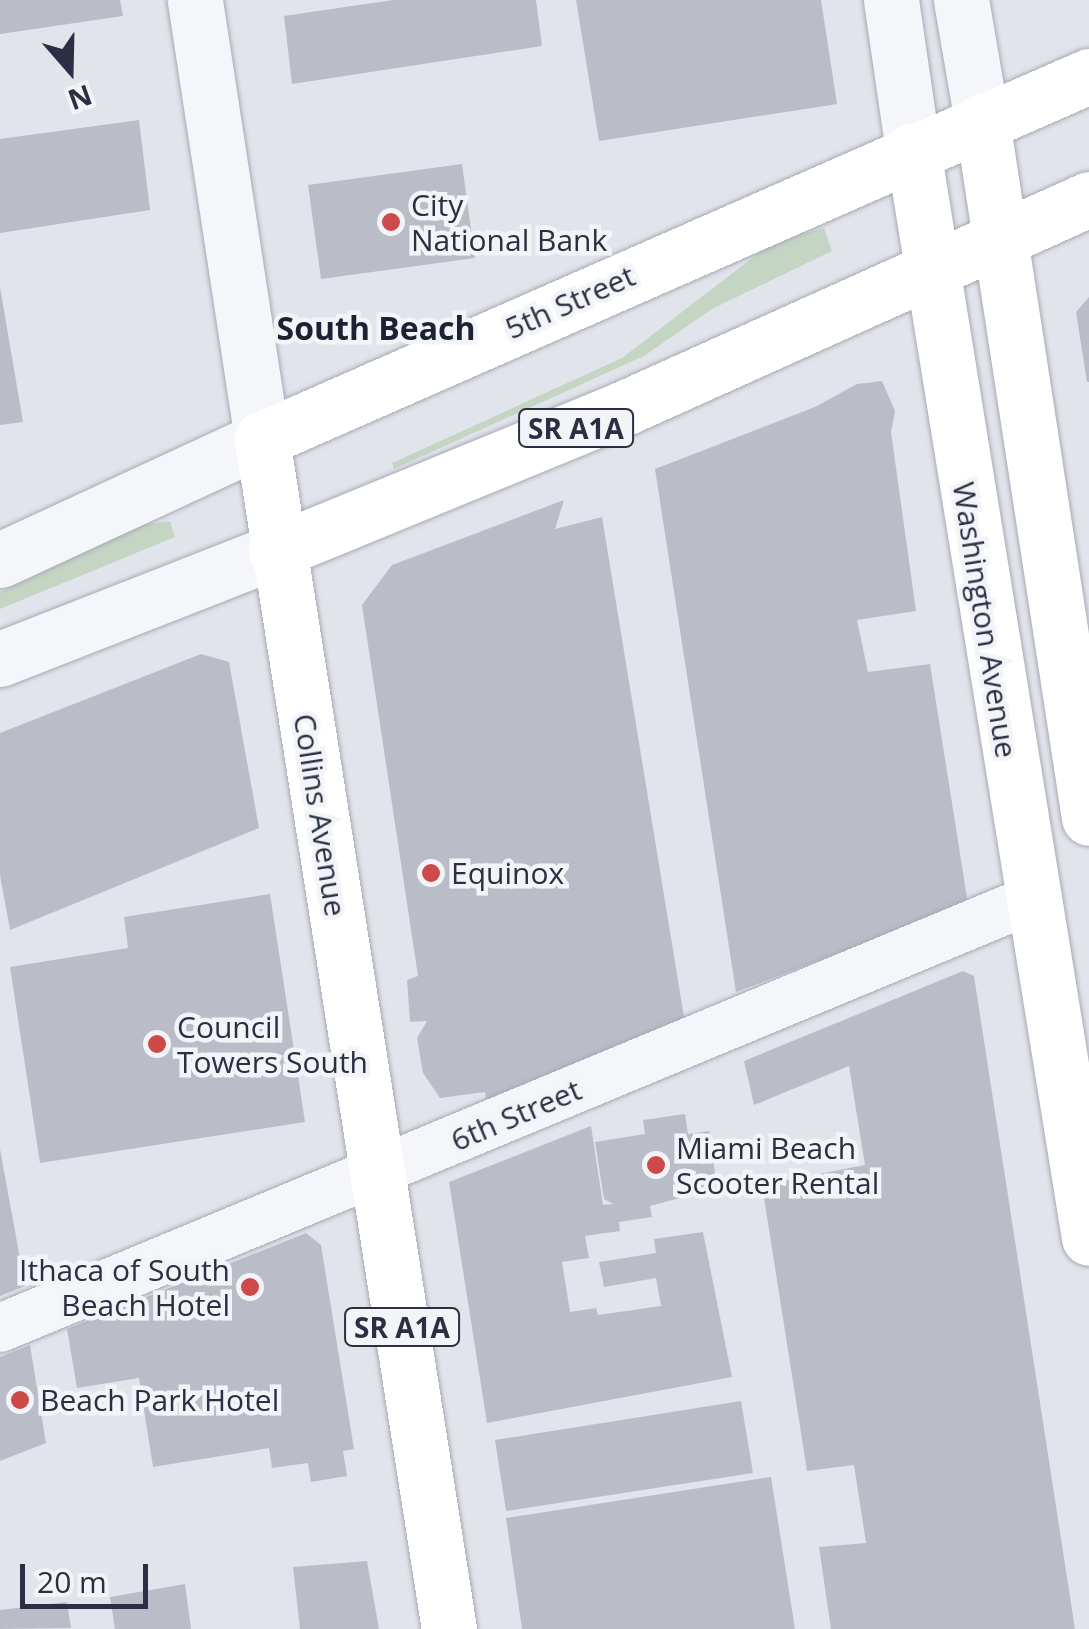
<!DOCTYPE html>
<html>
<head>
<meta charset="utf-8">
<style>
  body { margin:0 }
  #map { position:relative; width:1089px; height:1629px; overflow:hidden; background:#e2e4eb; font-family:"Open Sans",sans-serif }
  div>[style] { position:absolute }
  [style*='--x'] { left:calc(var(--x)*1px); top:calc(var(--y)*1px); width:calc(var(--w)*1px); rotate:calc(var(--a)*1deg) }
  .green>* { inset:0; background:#c5d5c4 }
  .building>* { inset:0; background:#babdc8 }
  .roads { filter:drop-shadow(0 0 2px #a7aab5) drop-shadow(0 0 2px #a7aab5) }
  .minor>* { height:48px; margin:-24px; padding:0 24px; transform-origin:24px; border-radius:24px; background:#f5f6f9 }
  .tertiary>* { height:55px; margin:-27.5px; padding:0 27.5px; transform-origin:27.5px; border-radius:27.5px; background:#f5f6f9 }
  .secondary>* { height:55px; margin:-27.5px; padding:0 27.5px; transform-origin:27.5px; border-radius:27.5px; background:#fff }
  .primary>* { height:55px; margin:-27.5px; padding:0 27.5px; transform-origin:27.5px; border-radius:27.5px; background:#fff }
  .dots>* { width:28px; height:28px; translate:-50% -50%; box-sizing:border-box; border:5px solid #f2f4f8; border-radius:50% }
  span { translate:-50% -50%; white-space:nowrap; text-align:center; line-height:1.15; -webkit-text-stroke:9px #f2f4f8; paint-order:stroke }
  .shield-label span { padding:2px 8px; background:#f2f4f8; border:2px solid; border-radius:8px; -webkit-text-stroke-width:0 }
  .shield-label { font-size:28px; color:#2a2f43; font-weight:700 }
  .poi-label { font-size:30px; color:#2a2f43 }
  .left { translate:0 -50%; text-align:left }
  .right { translate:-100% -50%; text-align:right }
  .street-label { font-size:30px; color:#2a2f43 }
  .neighbourhood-label { font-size:32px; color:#1c2134; font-weight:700 }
  .north { position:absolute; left:20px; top:20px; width:100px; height:100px; -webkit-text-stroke:8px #f2f4f8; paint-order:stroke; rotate:160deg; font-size:28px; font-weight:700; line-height:40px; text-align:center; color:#2a2f43 }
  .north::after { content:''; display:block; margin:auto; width:35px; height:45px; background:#2a2f43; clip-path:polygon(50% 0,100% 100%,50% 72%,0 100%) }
  .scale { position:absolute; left:20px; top:1564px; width:128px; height:45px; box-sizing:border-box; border:5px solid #2a2f43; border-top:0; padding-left:12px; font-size:30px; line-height:35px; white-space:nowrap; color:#2a2f43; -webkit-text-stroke:8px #f2f4f8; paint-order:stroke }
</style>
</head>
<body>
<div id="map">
  <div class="green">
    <div style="clip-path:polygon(824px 228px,832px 251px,712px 309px,644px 356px,394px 469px,392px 463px,622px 358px,773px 242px)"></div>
    <div style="clip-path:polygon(170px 521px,175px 537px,0 609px,0 592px,142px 525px)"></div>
  </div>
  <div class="building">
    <div style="clip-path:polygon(0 0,120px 0,123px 16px,0 34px)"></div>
    <div style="clip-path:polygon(393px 0,536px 0,542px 46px,292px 84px,284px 16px)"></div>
    <div style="clip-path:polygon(576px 0,821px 0,837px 104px,599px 141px)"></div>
    <div style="clip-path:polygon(139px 120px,150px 210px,0 233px,0 139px)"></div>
    <div style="clip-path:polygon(462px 164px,475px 258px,321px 279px,308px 185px)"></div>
    <div style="clip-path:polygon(0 287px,23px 422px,0 425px)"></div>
    <div style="clip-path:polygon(1089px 297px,1089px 382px,1087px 382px,1076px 312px)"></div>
    <div style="clip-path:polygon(882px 381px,895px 411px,891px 432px,916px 611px,857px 620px,868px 672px,930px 664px,968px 904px,736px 992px,655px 469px,815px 407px,857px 384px)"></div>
    <div style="clip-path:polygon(564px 500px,555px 529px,602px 517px,685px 1023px,487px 1104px,485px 1092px,440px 1098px,423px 1073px,417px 1038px,427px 1021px,410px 1022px,407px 980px,418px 976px,362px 605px,392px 565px)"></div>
    <div style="clip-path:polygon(201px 654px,229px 662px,259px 828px,10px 930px,0 875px,0 733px)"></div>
    <div style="clip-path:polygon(270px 894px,305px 1122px,40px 1163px,10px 967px,128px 948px,124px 917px)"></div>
    <div style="clip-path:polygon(963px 971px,974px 976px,1075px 1629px,831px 1629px,819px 1547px,866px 1543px,854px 1465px,807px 1471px,762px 1185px,865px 1165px,849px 1066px,754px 1105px,744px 1061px)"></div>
    <div style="clip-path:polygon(685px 1114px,688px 1134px,709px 1131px,717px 1188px,650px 1206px,652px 1217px,619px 1222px,620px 1231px,585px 1236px,589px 1258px,562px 1262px,570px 1312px,596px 1308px,598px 1315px,661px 1306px,656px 1278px,604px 1287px,599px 1262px,656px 1253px,654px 1239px,703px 1232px,732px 1377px,487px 1423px,449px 1182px,591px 1126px,603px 1205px,613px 1204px,604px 1199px,595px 1142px,645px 1134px,643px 1120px)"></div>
    <div style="clip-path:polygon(0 1149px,25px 1286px,0 1296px)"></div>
    <div style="clip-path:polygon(306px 1233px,321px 1245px,354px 1449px,343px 1451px,347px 1476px,311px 1482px,308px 1463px,272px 1468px,269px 1448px,153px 1467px,139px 1378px,77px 1388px,67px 1329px)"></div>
    <div style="clip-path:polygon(30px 1345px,46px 1443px,0 1461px,0 1357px)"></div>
    <div style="clip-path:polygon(741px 1401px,753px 1473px,506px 1511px,495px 1440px)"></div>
    <div style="clip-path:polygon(771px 1477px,795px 1629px,522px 1629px,506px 1518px)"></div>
    <div style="clip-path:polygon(367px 1561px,379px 1629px,300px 1629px,293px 1567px)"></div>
    <div style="clip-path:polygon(185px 1584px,191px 1629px,115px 1629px,110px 1597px)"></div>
    <div style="clip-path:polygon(67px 1602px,71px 1628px,0 1629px,0 1610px)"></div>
  </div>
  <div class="roads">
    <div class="minor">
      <div style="--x:0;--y:1328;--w:1115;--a:-22.56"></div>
    </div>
    <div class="tertiary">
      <div style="--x:891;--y:0;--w:152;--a:81.7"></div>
      <div style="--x:961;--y:0;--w:123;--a:80.2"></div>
      <div style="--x:0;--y:560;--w:289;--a:-24.8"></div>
      <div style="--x:262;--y:439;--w:444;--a:-98.7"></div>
      <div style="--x:0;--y:659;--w:296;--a:-21.4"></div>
    </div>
    <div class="secondary">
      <div style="--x:982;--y:121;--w:705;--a:81.27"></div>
      <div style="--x:913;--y:150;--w:1102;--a:80.81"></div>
    </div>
    <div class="primary">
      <div style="--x:276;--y:551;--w:372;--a:-22.3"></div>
      <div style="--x:620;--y:410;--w:514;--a:-24.22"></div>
      <div style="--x:449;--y:1629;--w:1205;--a:-98.93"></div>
      <div style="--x:262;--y:439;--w:903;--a:-23.7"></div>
    </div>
  </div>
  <div class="dots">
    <div style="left:391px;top:222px;background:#ce4949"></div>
    <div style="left:431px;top:873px;background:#ce4949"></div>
    <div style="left:157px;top:1044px;background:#ce4949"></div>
    <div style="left:656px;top:1165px;background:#ce4949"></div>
    <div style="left:250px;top:1287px;background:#ce4949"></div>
    <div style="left:20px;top:1400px;background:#ce4949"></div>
  </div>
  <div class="shield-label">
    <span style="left:576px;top:428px">SR A1A</span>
    <span style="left:402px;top:1327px">SR A1A</span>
  </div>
  <div class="poi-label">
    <span class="left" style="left:411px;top:222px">City<br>National Bank</span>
    <span class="left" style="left:451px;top:873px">Equinox</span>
    <span class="left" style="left:177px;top:1044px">Council<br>Towers South</span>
    <span class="left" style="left:676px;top:1165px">Miami Beach<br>Scooter Rental</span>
    <span class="right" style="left:230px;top:1287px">Ithaca of South<br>Beach Hotel</span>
    <span class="left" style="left:40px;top:1400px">Beach Park Hotel</span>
  </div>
  <div class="street-label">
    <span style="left:570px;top:302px;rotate:-24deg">5th Street</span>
    <span style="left:985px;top:620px;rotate:81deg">Washington Avenue</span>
    <span style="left:320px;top:815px;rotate:81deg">Collins Avenue</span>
    <span style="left:516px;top:1115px;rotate:-23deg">6th Street</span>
  </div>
  <div class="neighbourhood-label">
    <span style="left:376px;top:328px">South Beach</span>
  </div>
  <div class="north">N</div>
  <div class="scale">20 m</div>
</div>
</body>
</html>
